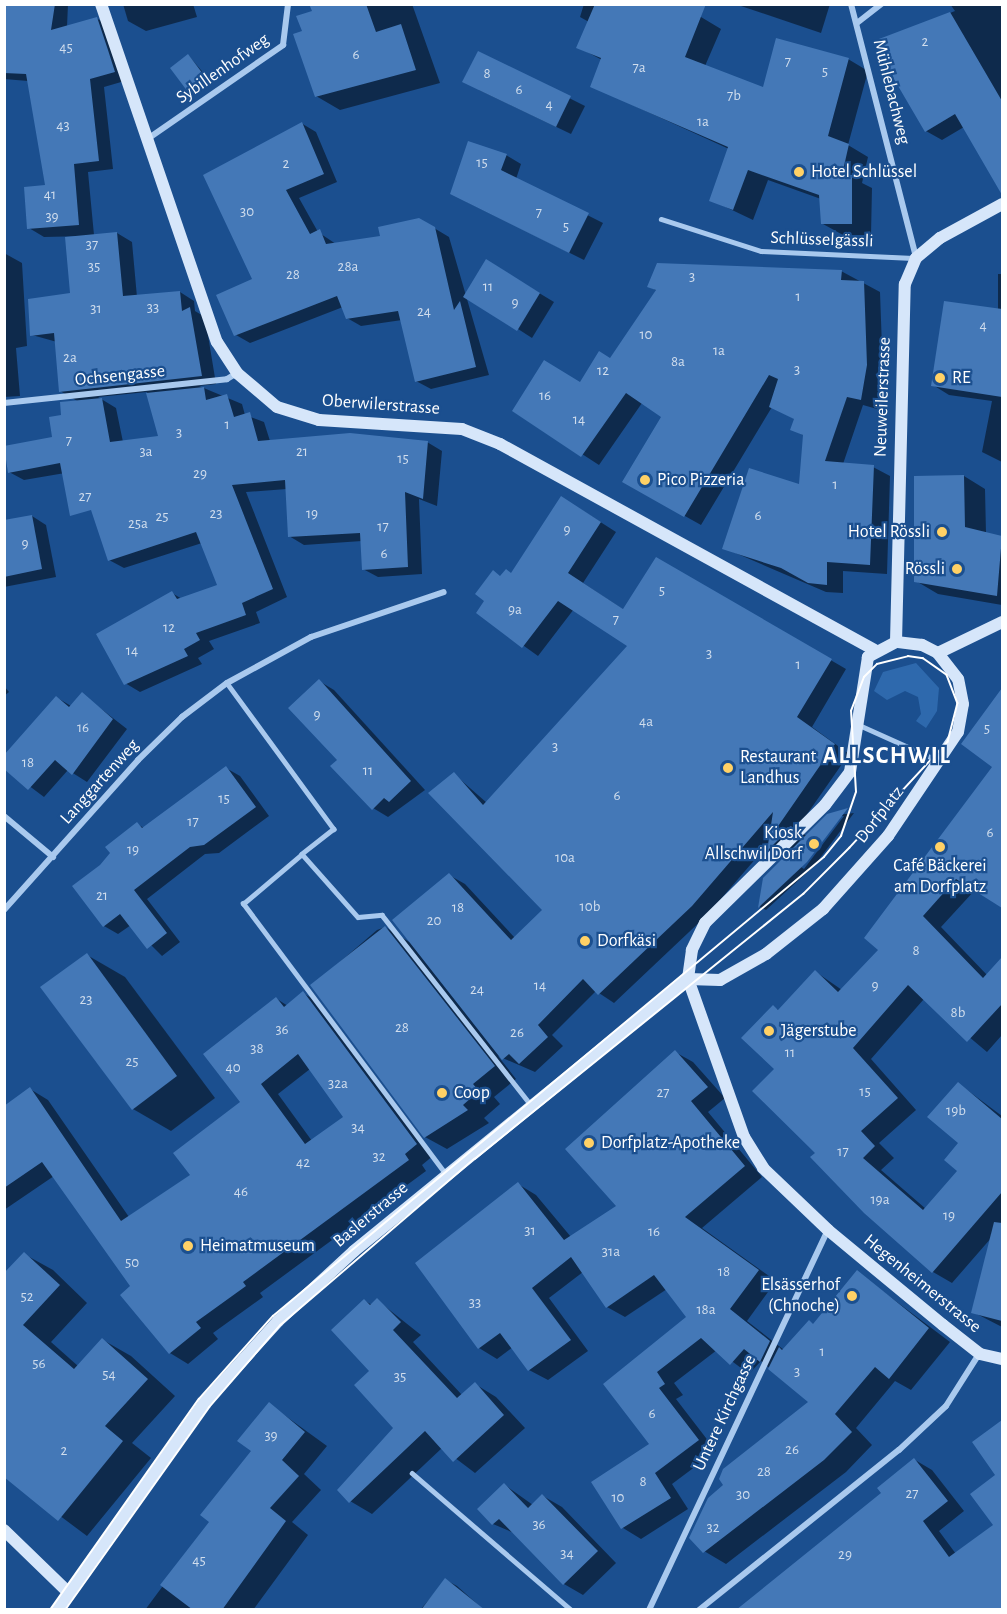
<!DOCTYPE html>
<html>
<head>
<meta charset="utf-8">
<style>
  body { margin:0 }
  #map { position:relative; width:1007px; height:1614px; overflow:hidden; background:#1b4f8f; font-family:"Alegreya Sans",sans-serif }
  div>[style] { position:absolute }
  [style*='--x'] { left:calc(var(--x)*1px); top:calc(var(--y)*1px); width:calc(var(--w)*1px); rotate:calc(var(--a)*1deg) }
  .green>* { inset:0; background:#2e69ad }
  .shadow>* { inset:0; background:#0007 }
  .building>* { inset:0; background:#4478b7 }
  .lane>* { height:4.5px; margin:-2.25px; padding:0 2.25px; transform-origin:2.25px; border-radius:2.25px; background:#a9c9ee }
  .street>* { height:6px; margin:-3px; padding:0 3px; transform-origin:3px; border-radius:3px; background:#a9c9ee }
  .secondary>* { height:12px; margin:-6px; padding:0 6px; transform-origin:6px; border-radius:6px; background:#d6e6fa }
  .tram>* { height:1.5px; margin:-0.75px; padding:0 0.75px; transform-origin:0.75px; border-radius:0.75px; background:#fff }
  .dots>* { width:16px; height:16px; translate:-50% -50%; box-sizing:border-box; border:3px solid #1b4f8f; border-radius:50% }
  span { translate:-50% -50%; white-space:nowrap; text-align:center; line-height:1.15; -webkit-text-stroke:4.5px #1b4f8f; paint-order:stroke }
  .number-label { font-size:15px; color:#d0dded }
  .number-label span { -webkit-text-stroke-width:0 }
  .street-label { font-size:18px; color:#fff }
  .poi-label { font-size:18px; color:#fff }
  .left { translate:0 -50%; text-align:left }
  .right { translate:-100% -50%; text-align:right }
  .district-label { font-size:24px; color:#fff; font-weight:700; letter-spacing:1.5px }
  .frame { position:absolute; inset:0; border:6px solid #fff; pointer-events:none }
</style>
</head>
<body>
<div id="map">
  <div class="green">
    <div style="clip-path:polygon(916px 663px,939px 688px,937px 711px,926px 728px,916px 721px,921px 714px,918px 697px,905px 691px,887px 700px,874px 691px,883px 672px)"></div>
  </div>
  <div class="shadow">
    <div style="clip-path:polygon(evenodd,4px 4px,68px 4px,67px 27px,96px 18px,111px 27px,128px 80px,104px 87px,113px 169px,88px 172px,94px 235px,117px 233px,132px 242px,137px 297px,180px 292px,194px 301px,195px 311px,205px 317px,216px 384px,199px 386px,242px 404px,245px 415px,264px 422px,270px 441px,427px 442px,442px 451px,437px 506px,419px 499px,422px 574px,378px 577px,363px 569px,362px 541px,304px 545px,289px 536px,287px 489px,246px 492px,287px 597px,256px 612px,260px 623px,209px 641px,214px 649px,198px 658px,202px 664px,140px 692px,125px 683px,172px 593px,182px 599px,219px 585px,202px 543px,124px 568px,109px 560px,91px 505px,65px 473px,24px 480px,9px 472px,54px 438px,62px 416px,79px 402px,60px 391px,57px 342px,32px 335px,72px 295px,87px 236px,44px 237px,29px 228px,47px 186px,28px 81px,4px 79px,4px 4px,147px 392px,160px 438px,123px 442px,116px 408px,98px 397px,147px 392px)"></div>
    <div style="clip-path:polygon(123px 4px,193px 4px,197px 17px,146px 31px,128px 21px)"></div>
    <div style="clip-path:polygon(311px 4px,412px 4px,440px 83px,340px 110px,316px 96px,303px 32px,314px 12px)"></div>
    <div style="clip-path:polygon(584px 4px,670px 4px,701px 17px,721px 29px,705px 66px,764px 89px,848px 59px,868px 71px,848px 145px,868px 157px,862px 183px,872px 188px,871px 235px,843px 235px,823px 224px,821px 199px,768px 180px,753px 220px,711px 200px,729px 149px,591px 86px,602px 60px,578px 47px,589px 22px,580px 17px)"></div>
    <div style="clip-path:polygon(735px 4px,830px 4px,821px 33px)"></div>
    <div style="clip-path:polygon(950px 4px,1002px 4px,1002px 182px,964px 127px,942px 140px,926px 131px,881px 40px,955px 11px)"></div>
    <div style="clip-path:polygon(479px 53px,585px 106px,571px 134px,479px 90px)"></div>
    <div style="clip-path:polygon(189px 56px,212px 83px,196px 95px,189px 91px)"></div>
    <div style="clip-path:polygon(301px 123px,316px 132px,337px 182px,299px 198px,318px 232px,336px 244px,434px 228px,449px 237px,489px 375px,431px 389px,416px 381px,402px 320px,361px 326px,347px 318px,343px 307px,250px 343px,236px 335px)"></div>
    <div style="clip-path:polygon(506px 155px,521px 164px,516px 179px,603px 223px,584px 260px,467px 202px)"></div>
    <div style="clip-path:polygon(4px 253px,22px 263px,27px 346px,16px 348px,20px 396px,4px 397px)"></div>
    <div style="clip-path:polygon(501px 270px,554px 302px,532px 338px,518px 329px)"></div>
    <div style="clip-path:polygon(841px 271px,880px 292px,883px 375px,877px 409px,863px 405px,843px 464px,873px 467px,890px 476px,887px 574px,843px 571px,843px 593px,826px 592px,724px 548px,800px 486px,805px 436px,792px 429px,795px 419px,772px 407px,701px 525px,624px 482px,663px 417px,642px 403px,599px 465px,514px 410px,580px 384px,610px 359px,657px 291px,649px 286px)"></div>
    <div style="clip-path:polygon(998px 274px,1002px 274px,1002px 462px,982px 452px,992px 401px,949px 395px,933px 385px,998px 310px)"></div>
    <div style="clip-path:polygon(964px 476px,985px 489px,986px 533px,1002px 537px,1002px 605px,938px 594px,916px 581px)"></div>
    <div style="clip-path:polygon(evenodd,577px 507px,616px 532px,583px 583px,624px 610px,657px 559px,846px 669px,812px 727px,849px 754px,796px 830px,807px 836px,828px 816px,854px 813px,814px 866px,766px 910px,760px 907px,764px 879px,784px 859px,769px 850px,770px 842px,707px 915px,614px 1003px,596px 991px,552px 1035px,563px 1046px,535px 1072px,498px 1056px,516px 1079px,494px 1097px,500px 1104px,484px 1118px,489px 1123px,447px 1149px,425px 1137px,312px 986px,377px 930px,385px 927px,411px 943px,449px 875px,465px 884px,515px 938px,544px 910px,454px 774px,487px 803px,629px 646px,574px 609px,538px 656px,478px 613px,502px 577px,512px 574px,577px 507px,840px 816px,844px 816px,804px 869px,801px 867px,840px 816px)"></div>
    <div style="clip-path:polygon(32px 516px,46px 525px,56px 577px,4px 587px,4px 523px)"></div>
    <div style="clip-path:polygon(319px 681px,334px 690px,425px 790px,388px 817px,373px 808px,339px 760px)"></div>
    <div style="clip-path:polygon(4px 686px,9px 692px,4px 696px)"></div>
    <div style="clip-path:polygon(1002px 691px,1002px 773px,963px 744px)"></div>
    <div style="clip-path:polygon(82px 694px,127px 729px,87px 782px,68px 770px,44px 797px,4px 767px,56px 697px,71px 706px)"></div>
    <div style="clip-path:polygon(226px 768px,240px 776px,269px 816px,219px 853px,205px 854px,147px 899px,180px 942px,162px 956px,131px 925px,118px 934px,104px 926px,101px 866px,137px 824px,144px 828px)"></div>
    <div style="clip-path:polygon(983px 781px,1002px 793px,1002px 907px,975px 890px,941px 927px,988px 976px,1002px 960px,1002px 1035px,987px 1052px,924px 999px,871px 1059px,916px 1110px,879px 1143px,894px 1158px,881px 1170px,926px 1209px,959px 1171px,959px 1084px,1002px 1116px,1002px 1225px,995px 1233px,1002px 1230px,1002px 1327px,973px 1312px,992px 1237px,952px 1283px,933px 1272px,818px 1153px,776px 1069px,773px 1007px,780px 1011px,816px 972px,842px 990px,880px 950px)"></div>
    <div style="clip-path:polygon(87px 955px,125px 977px,215px 1098px,171px 1131px,133px 1109px)"></div>
    <div style="clip-path:polygon(evenodd,303px 993px,321px 1004px,434px 1155px,422px 1165px,426px 1171px,260px 1293px,263px 1297px,213px 1333px,218px 1339px,188px 1364px,170px 1353px,132px 1287px,54px 1176px,4px 1210px,4px 1108px,30px 1089px,48px 1100px,129px 1217px,192px 1175px,242px 1102px,277px 999px,288px 1006px,303px 993px,310px 1069px,345px 1117px,312px 1141px,278px 1094px,310px 1069px)"></div>
    <div style="clip-path:polygon(675px 1052px,693px 1062px,725px 1098px,708px 1112px,762px 1177px,702px 1228px,776px 1281px,747px 1321px,784px 1350px,814px 1325px,857px 1272px,950px 1342px,911px 1390px,895px 1381px,856px 1428px,872px 1445px,846px 1472px,726px 1564px,704px 1551px,810px 1402px,761px 1361px,749px 1374px,717px 1350px,674px 1383px,683px 1395px,676px 1399px,716px 1451px,672px 1484px,688px 1509px,641px 1539px,623px 1528px,593px 1482px,651px 1445px,605px 1384px,688px 1317px,667px 1289px,625px 1317px,607px 1307px,583px 1272px,549px 1298px,588px 1351px,548px 1380px,529px 1370px,513px 1347px,497px 1359px,479px 1348px,417px 1264px,518px 1184px,536px 1195px,571px 1237px,618px 1207px)"></div>
    <div style="clip-path:polygon(24px 1254px,53px 1270px,87px 1303px,51px 1342px,78px 1366px,103px 1340px,131px 1356px,175px 1396px,132px 1443px,151px 1458px,87px 1536px,4px 1474px)"></div>
    <div style="clip-path:polygon(377px 1300px,421px 1335px,413px 1342px,462px 1395px,475px 1384px,496px 1397px,525px 1428px,475px 1473px,442px 1448px,372px 1514px,350px 1501px,395px 1428px,371px 1371px,365px 1301px,372px 1305px)"></div>
    <div style="clip-path:polygon(269px 1404px,327px 1446px,304px 1474px,321px 1490px,292px 1522px,308px 1535px,253px 1610px,145px 1610px,211px 1521px,253px 1451px)"></div>
    <div style="clip-path:polygon(1002px 1422px,1002px 1610px,738px 1610px,883px 1493px,915px 1460px,932px 1470px,964px 1511px,939px 1531px,956px 1554px,999px 1522px,997px 1475px,974px 1442px)"></div>
    <div style="clip-path:polygon(505px 1485px,533px 1505px,543px 1496px,562px 1507px,616px 1563px,583px 1595px,564px 1584px,514px 1533px,493px 1524px,479px 1509px)"></div>
    <div style="clip-path:polygon(446px 1580px,457px 1586px,484px 1610px,420px 1610px)"></div>
  </div>
  <div class="building">
    <div style="clip-path:polygon(4px 4px,55px 4px,51px 30px,97px 17px,108px 50px,115px 72px,90px 79px,99px 161px,74px 164px,79px 225px,27px 229px,24px 187px,45px 185px,26px 74px,4px 73px)"></div>
    <div style="clip-path:polygon(309px 4px,366px 4px,376px 32px,401px 24px,416px 70px,315px 97px,293px 34px,302px 31px,296px 16px,312px 11px)"></div>
    <div style="clip-path:polygon(595px 4px,706px 4px,685px 57px,763px 87px,776px 38px,849px 58px,828px 136px,849px 144px,842px 175px,852px 175px,852px 224px,821px 224px,819px 195px,748px 170px,733px 210px,709px 201px,728px 147px,590px 87px,601px 58px,576px 48px)"></div>
    <div style="clip-path:polygon(950px 12px,1002px 101px,1002px 195px,955px 114px,925px 132px,894px 79px,879px 39px)"></div>
    <div style="clip-path:polygon(478px 51px,571px 96px,556px 127px,462px 82px)"></div>
    <div style="clip-path:polygon(188px 54px,206px 78px,188px 92px,170px 68px)"></div>
    <div style="clip-path:polygon(302px 122px,324px 174px,286px 190px,310px 234px,320px 229px,326px 244px,380px 236px,378px 227px,419px 218px,435px 227px,454px 310px,460px 301px,476px 367px,415px 382px,398px 311px,346px 319px,337px 296px,234px 336px,216px 295px,252px 279px,203px 175px)"></div>
    <div style="clip-path:polygon(468px 141px,507px 154px,501px 170px,589px 213px,569px 253px,450px 194px)"></div>
    <div style="clip-path:polygon(117px 232px,123px 296px,180px 291px,182px 311px,190px 307px,202px 376px,59px 392px,54px 333px,30px 336px,28px 299px,70px 293px,65px 237px)"></div>
    <div style="clip-path:polygon(486px 259px,540px 293px,517px 331px,463px 297px)"></div>
    <div style="clip-path:polygon(657px 263px,842px 270px,841px 280px,864px 281px,867px 365px,861px 400px,847px 397px,825px 461px,874px 465px,870px 565px,827px 562px,827px 585px,808px 583px,781px 568px,722px 549px,749px 468px,799px 484px,803px 435px,790px 430px,794px 419px,769px 407px,778px 379px,769px 375px,684px 517px,622px 482px,661px 417px,626px 393px,581px 457px,512px 411px,544px 360px,580px 382px,599px 351px,610px 358px,656px 290px,647px 287px)"></div>
    <div style="clip-path:polygon(944px 301px,1002px 309px,1002px 397px,931px 386px)"></div>
    <div style="clip-path:polygon(204px 387px,206px 400px,227px 394px,234px 417px,250px 412px,258px 441px,350px 433px,428px 441px,423px 499px,405px 492px,408px 567px,362px 570px,360px 533px,288px 537px,285px 480px,232px 485px,273px 589px,242px 603px,246px 615px,196px 633px,200px 640px,184px 649px,188px 656px,124px 685px,96px 634px,172px 591px,177px 599px,217px 585px,196px 532px,108px 561px,91px 510px,70px 516px,60px 463px,8px 473px,4px 446px,52px 437px,49px 417px,61px 415px,60px 402px,102px 398px,110px 442px,158px 436px,146px 393px)"></div>
    <div style="clip-path:polygon(964px 475px,965px 527px,1002px 536px,997px 596px,914px 582px,914px 476px)"></div>
    <div style="clip-path:polygon(561px 496px,601px 522px,568px 573px,623px 609px,656px 557px,832px 659px,797px 717px,835px 744px,774px 832px,792px 826px,767px 851px,773px 812px,692px 906px,598px 995px,583px 979px,538px 1025px,548px 1037px,519px 1064px,509px 1054px,502px 1060px,392px 920px,449px 873px,511px 940px,542px 910px,428px 793px,454px 772px,483px 805px,627px 646px,558px 601px,522px 648px,476px 613px,484px 601px,475px 594px,493px 570px,500px 576px,506px 569px,511px 573px)"></div>
    <div style="clip-path:polygon(32px 515px,42px 569px,4px 577px,4px 520px)"></div>
    <div style="clip-path:polygon(319px 679px,411px 781px,389px 802px,384px 798px,372px 810px,330px 766px,337px 760px,288px 708px)"></div>
    <div style="clip-path:polygon(1002px 688px,1002px 908px,956px 879px,923px 916px,983px 978px,1002px 957px,1002px 1004px,967px 1042px,908px 985px,853px 1048px,898px 1098px,861px 1131px,875px 1146px,863px 1158px,923px 1210px,957px 1171px,944px 1160px,958px 1143px,927px 1117px,958px 1082px,1002px 1119px,1002px 1192px,932px 1273px,864px 1213px,810px 1157px,815px 1153px,752px 1091px,774px 1069px,741px 1038px,773px 1005px,778px 1010px,815px 970px,838px 992px,878px 950px,864px 938px,992px 767px,961px 744px)"></div>
    <div style="clip-path:polygon(82px 692px,113px 719px,72px 775px,55px 760px,28px 790px,4px 769px,4px 755px,56px 696px,69px 707px)"></div>
    <div style="clip-path:polygon(226px 766px,256px 807px,204px 845px,190px 847px,134px 890px,167px 933px,147px 949px,120px 914px,103px 927px,72px 886px,100px 865px,110px 853px,105px 847px,137px 822px,142px 828px)"></div>
    <div style="clip-path:polygon(848px 808px,807px 862px,758px 908px,763px 878px,827px 814px)"></div>
    <div style="clip-path:polygon(385px 926px,495px 1066px,473px 1084px,479px 1091px,463px 1105px,468px 1110px,424px 1138px,310px 985px)"></div>
    <div style="clip-path:polygon(87px 953px,177px 1076px,132px 1110px,40px 987px)"></div>
    <div style="clip-path:polygon(evenodd,303px 991px,417px 1144px,405px 1154px,409px 1160px,243px 1282px,246px 1286px,196px 1322px,201px 1328px,169px 1354px,120px 1295px,130px 1286px,42px 1162px,4px 1188px,4px 1106px,30px 1087px,121px 1221px,190px 1175px,173px 1153px,240px 1102px,203px 1054px,276px 997px,284px 1007px,303px 991px,298px 1054px,343px 1117px,305px 1144px,261px 1084px,298px 1054px)"></div>
    <div style="clip-path:polygon(675px 1050px,708px 1087px,691px 1101px,745px 1166px,685px 1217px,759px 1270px,730px 1309px,770px 1341px,760px 1362px,744px 1349px,730px 1365px,701px 1338px,657px 1372px,665px 1384px,659px 1388px,699px 1440px,655px 1473px,671px 1498px,621px 1529px,591px 1482px,649px 1444px,603px 1384px,686px 1317px,654px 1275px,606px 1308px,571px 1257px,532px 1288px,571px 1340px,528px 1371px,500px 1333px,478px 1349px,415px 1263px,518px 1182px,564px 1240px,616px 1206px,565px 1149px)"></div>
    <div style="clip-path:polygon(994px 1222px,1002px 1223px,1002px 1321px,971px 1313px)"></div>
    <div style="clip-path:polygon(24px 1252px,60px 1285px,23px 1325px,74px 1369px,102px 1338px,148px 1379px,105px 1426px,123px 1441px,58px 1521px,4px 1477px,4px 1273px)"></div>
    <div style="clip-path:polygon(857px 1270px,929px 1328px,889px 1379px,875px 1367px,835px 1414px,852px 1432px,824px 1460px,703px 1553px,689px 1538px,708px 1498px,723px 1485px,719px 1479px,723px 1469px,808px 1402px,768px 1369px,779px 1347px,782px 1350px,809px 1320px,813px 1324px)"></div>
    <div style="clip-path:polygon(377px 1298px,401px 1322px,393px 1330px,457px 1398px,475px 1382px,504px 1415px,453px 1462px,425px 1431px,349px 1503px,337px 1490px,393px 1428px,354px 1385px,369px 1371px,331px 1330px,364px 1299px,370px 1305px)"></div>
    <div style="clip-path:polygon(269px 1402px,305px 1432px,282px 1460px,299px 1476px,270px 1508px,286px 1521px,222px 1610px,193px 1610px,160px 1585px,209px 1522px,200px 1515px,251px 1451px,237px 1441px)"></div>
    <div style="clip-path:polygon(1002px 1420px,1002px 1610px,736px 1610px,881px 1493px,877px 1488px,914px 1458px,948px 1501px,923px 1521px,949px 1557px,993px 1525px,970px 1494px,995px 1475px,972px 1442px)"></div>
    <div style="clip-path:polygon(504px 1483px,528px 1508px,542px 1494px,598px 1551px,563px 1585px,499px 1519px,492px 1525px,477px 1509px)"></div>
    <div style="clip-path:polygon(445px 1578px,485px 1610px,421px 1610px)"></div>
  </div>
  <div class="lane">
    <div style="--x:661;--y:219;--w:105;--a:17.7"></div>
    <div style="--x:761;--y:251;--w:152;--a:2.6"></div>
    <div style="--x:227;--y:683;--w:181;--a:53.8"></div>
    <div style="--x:334;--y:829;--w:41;--a:142"></div>
    <div style="--x:857;--y:724;--w:88;--a:24.2"></div>
    <div style="--x:446;--y:1175;--w:339;--a:-126.8"></div>
    <div style="--x:243;--y:904;--w:77;--a:-40.3"></div>
    <div style="--x:302;--y:854;--w:84;--a:48.4"></div>
    <div style="--x:358;--y:917;--w:24;--a:-5"></div>
    <div style="--x:382;--y:915;--w:243;--a:51.9"></div>
    <div style="--x:412;--y:1473;--w:210;--a:40.7"></div>
  </div>
  <div class="street">
    <div style="--x:851;--y:4;--w:262;--a:75.6"></div>
    <div style="--x:857;--y:23;--w:31;--a:-38"></div>
    <div style="--x:146;--y:140;--w:167;--a:-34.7"></div>
    <div style="--x:283;--y:45;--w:41;--a:-83"></div>
    <div style="--x:4;--y:403;--w:224;--a:-6.1"></div>
    <div style="--x:227;--y:379;--w:12;--a:-31"></div>
    <div style="--x:4;--y:816;--w:64;--a:39.9"></div>
    <div style="--x:4;--y:910;--w:201;--a:-48.2"></div>
    <div style="--x:138;--y:760;--w:62;--a:-44.3"></div>
    <div style="--x:182;--y:717;--w:56;--a:-37.1"></div>
    <div style="--x:227;--y:683;--w:96;--a:-28.7"></div>
    <div style="--x:311;--y:637;--w:140;--a:-18.7"></div>
    <div style="--x:649;--y:1610;--w:420;--a:-64.8"></div>
    <div style="--x:699;--y:1610;--w:256;--a:-38.7"></div>
    <div style="--x:899;--y:1450;--w:64;--a:-43.1"></div>
    <div style="--x:946;--y:1406;--w:62;--a:-57.6"></div>
  </div>
  <div class="secondary">
    <div style="--x:101;--y:4;--w:357;--a:71.1"></div>
    <div style="--x:217;--y:342;--w:37;--a:57"></div>
    <div style="--x:237;--y:373;--w:52;--a:40.4"></div>
    <div style="--x:277;--y:407;--w:44;--a:17.2"></div>
    <div style="--x:319;--y:420;--w:143;--a:3.6"></div>
    <div style="--x:462;--y:429;--w:41;--a:21.5"></div>
    <div style="--x:500;--y:444;--w:427;--a:28.8"></div>
    <div style="--x:896;--y:642;--w:358;--a:-88.6"></div>
    <div style="--x:905;--y:284;--w:28;--a:-67"></div>
    <div style="--x:916;--y:258;--w:31;--a:-40"></div>
    <div style="--x:940;--y:238;--w:71;--a:-28.7"></div>
    <div style="--x:938;--y:653;--w:71;--a:-25.8"></div>
    <div style="--x:688;--y:979;--w:32;--a:2"></div>
    <div style="--x:720;--y:980;--w:53;--a:-29.5"></div>
    <div style="--x:766;--y:954;--w:73;--a:-38.3"></div>
    <div style="--x:823;--y:909;--w:98;--a:-48.3"></div>
    <div style="--x:888;--y:836;--w:125;--a:-56.1"></div>
    <div style="--x:958;--y:732;--w:28;--a:-80"></div>
    <div style="--x:963;--y:704;--w:25;--a:-101"></div>
    <div style="--x:958;--y:679;--w:33;--a:-128"></div>
    <div style="--x:938;--y:653;--w:18;--a:-153"></div>
    <div style="--x:922;--y:645;--w:26;--a:-173"></div>
    <div style="--x:896;--y:642;--w:32;--a:152"></div>
    <div style="--x:868;--y:657;--w:116;--a:98.9"></div>
    <div style="--x:850;--y:772;--w:41;--a:127.1"></div>
    <div style="--x:825;--y:805;--w:168;--a:135.5"></div>
    <div style="--x:705;--y:923;--w:30;--a:116"></div>
    <div style="--x:692;--y:950;--w:29;--a:98"></div>
    <div style="--x:688;--y:979;--w:168;--a:70.5"></div>
    <div style="--x:744;--y:1137;--w:36;--a:58"></div>
    <div style="--x:763;--y:1168;--w:90;--a:43.6"></div>
    <div style="--x:828;--y:1230;--w:149;--a:39.6"></div>
    <div style="--x:943;--y:1325;--w:47;--a:38.1"></div>
    <div style="--x:980;--y:1354;--w:23;--a:13"></div>
    <div style="--x:4;--y:1530;--w:91;--a:44.1"></div>
    <div style="--x:57;--y:1610;--w:254;--a:-54.6"></div>
    <div style="--x:204;--y:1403;--w:110;--a:-47.9"></div>
    <div style="--x:278;--y:1321;--w:103;--a:-42.6"></div>
    <div style="--x:354;--y:1251;--w:431;--a:-39.2"></div>
  </div>
  <div class="tram">
    <div style="--x:50;--y:1610;--w:258;--a:-54.8"></div>
    <div style="--x:199;--y:1399;--w:111;--a:-48.3"></div>
    <div style="--x:273;--y:1316;--w:717;--a:-39.8"></div>
    <div style="--x:824;--y:857;--w:27;--a:-51"></div>
    <div style="--x:841;--y:836;--w:46;--a:-71.2"></div>
    <div style="--x:856;--y:792;--w:81;--a:-93.5"></div>
    <div style="--x:851;--y:711;--w:36;--a:-69"></div>
    <div style="--x:864;--y:677;--w:18;--a:-45"></div>
    <div style="--x:877;--y:664;--w:32;--a:-14"></div>
    <div style="--x:908;--y:656;--w:15;--a:8"></div>
    <div style="--x:923;--y:658;--w:29;--a:35"></div>
    <div style="--x:947;--y:675;--w:30;--a:69"></div>
    <div style="--x:958;--y:703;--w:40;--a:104.4"></div>
    <div style="--x:948;--y:742;--w:144;--a:132.8"></div>
    <div style="--x:850;--y:848;--w:65;--a:135"></div>
    <div style="--x:804;--y:894;--w:422;--a:141.1"></div>
    <div style="--x:475;--y:1159;--w:255;--a:139.4"></div>
    <div style="--x:281;--y:1325;--w:108;--a:130.9"></div>
    <div style="--x:210;--y:1407;--w:249;--a:125.4"></div>
  </div>
  <div class="dots">
    <div style="left:799px;top:172px;background:#ffd166"></div>
    <div style="left:940px;top:378px;background:#ffd166"></div>
    <div style="left:645px;top:480px;background:#ffd166"></div>
    <div style="left:942px;top:532px;background:#ffd166"></div>
    <div style="left:957px;top:569px;background:#ffd166"></div>
    <div style="left:728px;top:768px;background:#ffd166"></div>
    <div style="left:814px;top:844px;background:#ffd166"></div>
    <div style="left:940px;top:847px;background:#ffd166"></div>
    <div style="left:585px;top:941px;background:#ffd166"></div>
    <div style="left:769px;top:1031px;background:#ffd166"></div>
    <div style="left:442px;top:1093px;background:#ffd166"></div>
    <div style="left:589px;top:1143px;background:#ffd166"></div>
    <div style="left:188px;top:1246px;background:#ffd166"></div>
    <div style="left:852px;top:1296px;background:#ffd166"></div>
  </div>
  <div class="number-label">
    <span style="left:925px;top:42px">2</span>
    <span style="left:66px;top:48px">45</span>
    <span style="left:356px;top:55px">6</span>
    <span style="left:788px;top:62px">7</span>
    <span style="left:639px;top:68px">7a</span>
    <span style="left:825px;top:72px">5</span>
    <span style="left:487px;top:74px">8</span>
    <span style="left:519px;top:90px">6</span>
    <span style="left:734px;top:96px">7b</span>
    <span style="left:549px;top:105px">4</span>
    <span style="left:703px;top:122px">1a</span>
    <span style="left:63px;top:126px">43</span>
    <span style="left:482px;top:163px">15</span>
    <span style="left:286px;top:164px">2</span>
    <span style="left:50px;top:195px">41</span>
    <span style="left:247px;top:212px">30</span>
    <span style="left:539px;top:213px">7</span>
    <span style="left:52px;top:217px">39</span>
    <span style="left:566px;top:227px">5</span>
    <span style="left:92px;top:245px">37</span>
    <span style="left:94px;top:267px">35</span>
    <span style="left:348px;top:267px">28a</span>
    <span style="left:293px;top:275px">28</span>
    <span style="left:692px;top:277px">3</span>
    <span style="left:488px;top:287px">11</span>
    <span style="left:798px;top:297px">1</span>
    <span style="left:515px;top:303px">9</span>
    <span style="left:153px;top:308px">33</span>
    <span style="left:96px;top:309px">31</span>
    <span style="left:424px;top:312px">24</span>
    <span style="left:983px;top:326px">4</span>
    <span style="left:646px;top:335px">10</span>
    <span style="left:719px;top:351px">1a</span>
    <span style="left:70px;top:358px">2a</span>
    <span style="left:678px;top:362px">8a</span>
    <span style="left:797px;top:370px">3</span>
    <span style="left:603px;top:371px">12</span>
    <span style="left:545px;top:396px">16</span>
    <span style="left:579px;top:420px">14</span>
    <span style="left:227px;top:425px">1</span>
    <span style="left:179px;top:433px">3</span>
    <span style="left:69px;top:441px">7</span>
    <span style="left:146px;top:452px">3a</span>
    <span style="left:302px;top:452px">21</span>
    <span style="left:403px;top:459px">15</span>
    <span style="left:200px;top:474px">29</span>
    <span style="left:835px;top:485px">1</span>
    <span style="left:85px;top:497px">27</span>
    <span style="left:216px;top:514px">23</span>
    <span style="left:312px;top:514px">19</span>
    <span style="left:758px;top:516px">6</span>
    <span style="left:162px;top:517px">25</span>
    <span style="left:138px;top:524px">25a</span>
    <span style="left:383px;top:527px">17</span>
    <span style="left:567px;top:530px">9</span>
    <span style="left:25px;top:544px">9</span>
    <span style="left:384px;top:554px">6</span>
    <span style="left:662px;top:591px">5</span>
    <span style="left:515px;top:610px">9a</span>
    <span style="left:616px;top:620px">7</span>
    <span style="left:169px;top:628px">12</span>
    <span style="left:132px;top:651px">14</span>
    <span style="left:709px;top:654px">3</span>
    <span style="left:798px;top:665px">1</span>
    <span style="left:317px;top:715px">9</span>
    <span style="left:646px;top:722px">4a</span>
    <span style="left:83px;top:728px">16</span>
    <span style="left:987px;top:729px">5</span>
    <span style="left:555px;top:747px">3</span>
    <span style="left:28px;top:763px">18</span>
    <span style="left:368px;top:771px">11</span>
    <span style="left:617px;top:796px">6</span>
    <span style="left:224px;top:799px">15</span>
    <span style="left:193px;top:822px">17</span>
    <span style="left:990px;top:833px">6</span>
    <span style="left:133px;top:850px">19</span>
    <span style="left:565px;top:858px">10a</span>
    <span style="left:102px;top:896px">21</span>
    <span style="left:590px;top:907px">10b</span>
    <span style="left:458px;top:908px">18</span>
    <span style="left:434px;top:921px">20</span>
    <span style="left:916px;top:951px">8</span>
    <span style="left:540px;top:986px">14</span>
    <span style="left:875px;top:986px">9</span>
    <span style="left:477px;top:990px">24</span>
    <span style="left:86px;top:1000px">23</span>
    <span style="left:958px;top:1013px">8b</span>
    <span style="left:402px;top:1028px">28</span>
    <span style="left:282px;top:1030px">36</span>
    <span style="left:517px;top:1033px">26</span>
    <span style="left:257px;top:1049px">38</span>
    <span style="left:790px;top:1053px">11</span>
    <span style="left:132px;top:1062px">25</span>
    <span style="left:233px;top:1068px">40</span>
    <span style="left:338px;top:1084px">32a</span>
    <span style="left:865px;top:1092px">15</span>
    <span style="left:663px;top:1093px">27</span>
    <span style="left:956px;top:1111px">19b</span>
    <span style="left:358px;top:1128px">34</span>
    <span style="left:843px;top:1152px">17</span>
    <span style="left:379px;top:1157px">32</span>
    <span style="left:303px;top:1163px">42</span>
    <span style="left:241px;top:1192px">46</span>
    <span style="left:880px;top:1200px">19a</span>
    <span style="left:949px;top:1216px">19</span>
    <span style="left:530px;top:1231px">31</span>
    <span style="left:654px;top:1232px">16</span>
    <span style="left:611px;top:1252px">31a</span>
    <span style="left:132px;top:1263px">50</span>
    <span style="left:724px;top:1272px">18</span>
    <span style="left:27px;top:1297px">52</span>
    <span style="left:475px;top:1303px">33</span>
    <span style="left:706px;top:1310px">18a</span>
    <span style="left:822px;top:1352px">1</span>
    <span style="left:39px;top:1364px">56</span>
    <span style="left:797px;top:1372px">3</span>
    <span style="left:109px;top:1375px">54</span>
    <span style="left:400px;top:1377px">35</span>
    <span style="left:652px;top:1414px">6</span>
    <span style="left:271px;top:1436px">39</span>
    <span style="left:792px;top:1450px">26</span>
    <span style="left:64px;top:1451px">2</span>
    <span style="left:764px;top:1472px">28</span>
    <span style="left:643px;top:1482px">8</span>
    <span style="left:912px;top:1494px">27</span>
    <span style="left:743px;top:1495px">30</span>
    <span style="left:618px;top:1498px">10</span>
    <span style="left:539px;top:1525px">36</span>
    <span style="left:713px;top:1528px">32</span>
    <span style="left:567px;top:1554px">34</span>
    <span style="left:845px;top:1555px">29</span>
    <span style="left:199px;top:1561px">45</span>
  </div>
  <div class="street-label">
    <span style="left:223px;top:69px;rotate:-35deg">Sybillenhofweg</span>
    <span style="left:891px;top:92px;rotate:76deg">Mühlebachweg</span>
    <span style="left:822px;top:240px;rotate:2deg">Schlüsselgässli</span>
    <span style="left:120px;top:376px;rotate:-6deg">Ochsengasse</span>
    <span style="left:883px;top:397px;rotate:-88deg">Neuweilerstrasse</span>
    <span style="left:381px;top:405px;rotate:4deg">Oberwilerstrasse</span>
    <span style="left:100px;top:782px;rotate:-48deg">Langgartenweg</span>
    <span style="left:880px;top:815px;rotate:-52deg">Dorfplatz</span>
    <span style="left:371px;top:1215px;rotate:-40deg">Baslerstrasse</span>
    <span style="left:922px;top:1284px;rotate:39deg">Hegenheimerstrasse</span>
    <span style="left:725px;top:1413px;rotate:-65deg">Untere Kirchgasse</span>
  </div>
  <div class="poi-label">
    <span class="left" style="left:811px;top:172px">Hotel Schlüssel</span>
    <span class="left" style="left:952px;top:378px">RE</span>
    <span class="left" style="left:657px;top:480px">Pico Pizzeria</span>
    <span class="right" style="left:930px;top:532px">Hotel Rössli</span>
    <span class="right" style="left:945px;top:569px">Rössli</span>
    <span class="left" style="left:740px;top:768px">Restaurant<br>Landhus</span>
    <span class="right" style="left:802px;top:844px">Kiosk<br>Allschwil Dorf</span>
    <span style="left:940px;top:877px">Café Bäckerei<br>am Dorfplatz</span>
    <span class="left" style="left:597px;top:941px">Dorfkäsi</span>
    <span class="left" style="left:781px;top:1031px">Jägerstube</span>
    <span class="left" style="left:454px;top:1093px">Coop</span>
    <span class="left" style="left:601px;top:1143px">Dorfplatz-Apotheke</span>
    <span class="left" style="left:200px;top:1246px">Heimatmuseum</span>
    <span class="right" style="left:840px;top:1296px">Elsässerhof<br>(Chnoche)</span>
  </div>
  <div class="district-label">
    <span style="left:887px;top:757px">ALLSCHWIL</span>
  </div>
  <div class="frame"></div>
</div>
</body>
</html>
